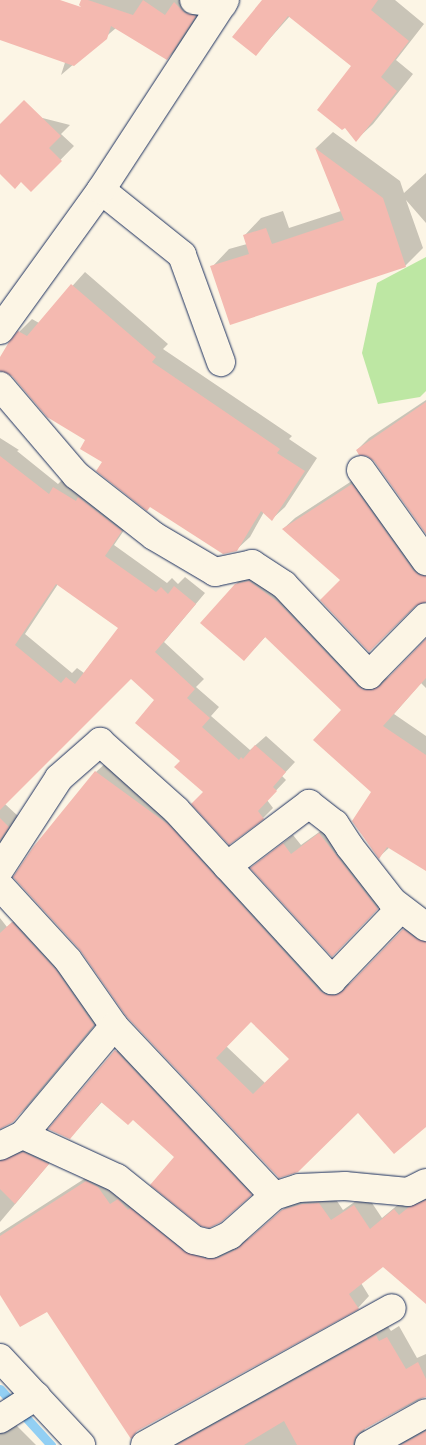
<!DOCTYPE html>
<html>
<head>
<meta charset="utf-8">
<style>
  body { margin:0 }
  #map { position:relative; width:426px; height:1445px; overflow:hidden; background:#fcf5e5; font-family:Sriracha,sans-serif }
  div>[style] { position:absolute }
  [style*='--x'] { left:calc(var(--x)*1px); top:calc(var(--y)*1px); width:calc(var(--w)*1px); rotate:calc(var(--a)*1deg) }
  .green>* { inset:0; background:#bde7a3 }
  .shadow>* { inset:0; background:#0003 }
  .stream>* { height:9px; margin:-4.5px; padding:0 4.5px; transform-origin:4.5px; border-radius:4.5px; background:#92cff3 }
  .building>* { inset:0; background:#f4b9b0 }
  .roads { filter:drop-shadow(0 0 1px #1b2f5e) drop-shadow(0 0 1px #1b2f5e) }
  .street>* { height:28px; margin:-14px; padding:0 14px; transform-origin:14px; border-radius:14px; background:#fcf5e5 }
  .secondary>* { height:28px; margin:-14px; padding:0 14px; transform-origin:14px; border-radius:14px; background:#fcf5e5 }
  span { translate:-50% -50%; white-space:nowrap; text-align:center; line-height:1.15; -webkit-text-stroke:5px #fcf5e5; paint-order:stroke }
</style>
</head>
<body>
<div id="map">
  <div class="green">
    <div style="clip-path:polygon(426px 257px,426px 391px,420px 397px,378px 404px,362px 353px,377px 283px)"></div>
  </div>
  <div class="shadow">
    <div style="clip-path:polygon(85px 0,204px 0,209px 2px,181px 45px,167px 59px,116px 28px,61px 75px)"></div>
    <div style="clip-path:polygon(264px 0,395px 0,424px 24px,396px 60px,413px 74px,373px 124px,356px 140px,353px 66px,290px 16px,256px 54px)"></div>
    <div style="clip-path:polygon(15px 111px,70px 125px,61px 134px,74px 146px,31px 190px,0 158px,0 126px)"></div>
    <div style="clip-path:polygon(333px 132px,400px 181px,404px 193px,426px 173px,426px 223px,406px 200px,423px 248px,405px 266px,212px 267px,229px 249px,247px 244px,244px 236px,261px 218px,283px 211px,289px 228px,341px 211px,316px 148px)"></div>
    <div style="clip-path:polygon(85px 272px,168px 344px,163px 349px,292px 436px,289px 439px,317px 458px,285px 507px,272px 519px,264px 512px,250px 537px,236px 550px,103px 461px,87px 440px,12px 375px,0 370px,0 361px,19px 332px,32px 319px,39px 323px)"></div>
    <div style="clip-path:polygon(426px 400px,426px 532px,375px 460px,357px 450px,369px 438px)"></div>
    <div style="clip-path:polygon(evenodd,0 438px,19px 450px,17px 451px,58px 484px,64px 478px,131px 520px,114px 545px,167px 583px,172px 578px,178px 584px,185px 577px,205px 593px,164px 642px,204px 679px,196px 687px,219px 707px,211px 716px,250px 750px,266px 736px,295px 762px,282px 776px,286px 780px,267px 800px,273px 808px,263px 818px,204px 792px,182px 761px,156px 700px,131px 678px,5px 804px,18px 816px,0 844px,0 438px,58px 584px,120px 627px,84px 673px,77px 668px,72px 673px,25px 634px,58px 584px)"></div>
    <div style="clip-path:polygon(364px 473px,426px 559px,426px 601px,421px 601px,369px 651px,342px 580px,283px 529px,295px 518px)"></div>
    <div style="clip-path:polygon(248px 572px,377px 678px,385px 679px,392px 675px,426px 639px,426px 688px,421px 683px,394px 714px,426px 736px,426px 870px,390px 847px,379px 857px,373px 792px,342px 710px,266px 636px,255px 648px,236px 584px)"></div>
    <div style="clip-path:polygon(evenodd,108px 761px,340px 984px,349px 984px,355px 980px,415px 918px,426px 926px,426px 1125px,358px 1111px,297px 1171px,127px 1015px,96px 772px,108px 761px,251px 1020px,291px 1058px,265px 1083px,226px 1046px,251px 1020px)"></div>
    <div style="clip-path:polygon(329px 825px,387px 899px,332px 955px,252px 868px,293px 835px,301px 845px)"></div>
    <div style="clip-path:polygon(26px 910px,107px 1011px,26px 1108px,12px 1121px,0 1128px,0 918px,7px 927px)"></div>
    <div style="clip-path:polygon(127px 1039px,262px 1183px,251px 1194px,176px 1157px,133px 1119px,102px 1102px,70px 1138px,50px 1129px)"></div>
    <div style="clip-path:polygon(35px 1141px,59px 1152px,0 1222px,0 1144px)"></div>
    <div style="clip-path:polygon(98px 1170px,230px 1247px,250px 1238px,295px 1199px,331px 1192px,343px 1210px,366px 1194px,382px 1218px,406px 1198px,426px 1194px,426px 1291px,383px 1265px,361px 1283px,369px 1296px,358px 1308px,48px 1311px,0 1293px,0 1233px)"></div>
    <div style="clip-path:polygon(387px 1325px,391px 1331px,399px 1326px,417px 1358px,426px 1354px,426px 1396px,365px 1428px,364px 1432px,370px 1445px,170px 1445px)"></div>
    <div style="clip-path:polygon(15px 1424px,36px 1445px,0 1445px,0 1427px,4px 1432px)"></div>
    <div style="clip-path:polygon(426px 1427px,426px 1445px,394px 1445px)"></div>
  </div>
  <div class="stream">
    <div style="--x:0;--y:1389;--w:76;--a:47.7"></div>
  </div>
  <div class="building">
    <div style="clip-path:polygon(0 0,60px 0,81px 7px,79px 5px,81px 0,88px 0,133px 15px,143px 0,165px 15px,174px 2px,185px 13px,196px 16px,167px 60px,111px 26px,107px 39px,74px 66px,0 40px)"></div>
    <div style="clip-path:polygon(262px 0,378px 0,371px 10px,409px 41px,381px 77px,397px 91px,356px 142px,345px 128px,342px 130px,317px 110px,351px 66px,288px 16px,256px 56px,232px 37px)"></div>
    <div style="clip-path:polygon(24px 100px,61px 136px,49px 148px,62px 161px,31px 192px,21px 182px,15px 189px,0 174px,0 124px)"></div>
    <div style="clip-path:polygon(315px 148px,383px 198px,406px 267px,230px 325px,210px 266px,249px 254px,243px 235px,266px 228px,272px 244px,344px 220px)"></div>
    <div style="clip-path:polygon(71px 284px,156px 357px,152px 362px,280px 449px,277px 453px,305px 471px,272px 521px,261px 511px,237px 551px,223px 554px,150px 507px,147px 511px,96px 471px,102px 462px,80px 449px,85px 440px,47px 417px,12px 376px,0 371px,0 357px,9px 342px,18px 331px,27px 336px)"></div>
    <div style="clip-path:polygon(426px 402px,426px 534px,374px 461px,367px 456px,359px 455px,356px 450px)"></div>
    <div style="clip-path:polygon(evenodd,0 456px,49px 494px,53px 487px,76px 501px,78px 497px,122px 531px,105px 556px,156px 592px,161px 587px,168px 594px,174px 586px,196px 604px,155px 652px,195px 689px,187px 698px,210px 718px,202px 727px,239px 760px,241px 757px,243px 759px,255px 745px,286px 772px,273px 787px,277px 791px,258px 811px,264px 819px,229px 845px,191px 804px,203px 792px,174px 767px,180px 761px,135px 723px,154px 700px,131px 679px,0 810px,0 456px,56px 584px,118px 628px,75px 684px,66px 677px,61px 683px,15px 645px,56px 584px)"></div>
    <div style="clip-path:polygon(352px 484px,413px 570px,419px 575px,426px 576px,426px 602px,415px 606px,369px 652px,320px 600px,340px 580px,282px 529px)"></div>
    <div style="clip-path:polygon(249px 581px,278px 602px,358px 686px,364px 690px,372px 690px,380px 686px,426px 639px,426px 678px,383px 726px,426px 755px,426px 871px,387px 847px,379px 859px,352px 821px,371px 792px,313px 740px,341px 710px,265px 637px,244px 661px,200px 623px,235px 584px)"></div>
    <div style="clip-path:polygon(evenodd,95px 771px,169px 825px,320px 991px,327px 995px,336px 995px,343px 991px,403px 929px,417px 939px,426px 942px,426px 1127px,394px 1154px,358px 1113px,298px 1172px,279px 1178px,126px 1016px,80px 950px,13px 877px,34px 846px,95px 771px,251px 1022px,289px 1059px,253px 1094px,216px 1058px,251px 1022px)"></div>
    <div style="clip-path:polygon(0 818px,9px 827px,0 840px)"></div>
    <div style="clip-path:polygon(319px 833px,378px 909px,332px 957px,250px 868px,283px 843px,291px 854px)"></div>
    <div style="clip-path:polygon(12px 922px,56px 970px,94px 1025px,13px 1122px,0 1129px,0 933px)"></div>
    <div style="clip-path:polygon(115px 1050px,252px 1195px,221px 1222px,209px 1228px,201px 1226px,150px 1185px,174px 1157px,133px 1120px,128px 1125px,101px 1102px,70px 1139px,48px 1129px)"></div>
    <div style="clip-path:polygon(23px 1152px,49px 1164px,15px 1204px,0 1189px,0 1161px)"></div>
    <div style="clip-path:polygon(86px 1181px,98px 1187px,110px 1204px,118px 1199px,128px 1210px,130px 1208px,185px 1252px,208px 1259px,218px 1258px,237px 1249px,282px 1210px,302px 1204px,319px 1203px,331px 1220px,354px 1205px,370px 1229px,394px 1209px,399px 1215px,409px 1207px,426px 1200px,426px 1304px,383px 1267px,349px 1294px,359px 1309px,137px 1431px,131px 1439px,47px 1312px,20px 1327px,0 1295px,0 1236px)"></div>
    <div style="clip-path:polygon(376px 1335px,379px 1341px,387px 1337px,406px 1369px,418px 1362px,426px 1379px,426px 1397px,418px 1399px,361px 1431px,355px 1437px,353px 1445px,297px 1445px,284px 1421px,244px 1445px,177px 1445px)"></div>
    <div style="clip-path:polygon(426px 1431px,426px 1445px,401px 1445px)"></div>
  </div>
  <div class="roads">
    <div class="street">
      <div style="--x:194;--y:0;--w:29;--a:8"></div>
      <div style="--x:101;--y:190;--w:104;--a:38.7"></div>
      <div style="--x:182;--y:255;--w:114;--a:70"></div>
      <div style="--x:0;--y:330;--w:173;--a:-54.2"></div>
      <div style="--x:101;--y:190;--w:227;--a:-56.9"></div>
      <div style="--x:0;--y:386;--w:117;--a:49.5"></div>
      <div style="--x:76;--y:475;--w:99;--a:38"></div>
      <div style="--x:154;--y:536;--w:71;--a:30.5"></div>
      <div style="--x:215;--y:572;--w:38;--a:-12"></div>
      <div style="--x:252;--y:564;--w:38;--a:33"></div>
      <div style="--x:284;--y:585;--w:124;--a:46.6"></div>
      <div style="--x:369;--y:675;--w:81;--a:-45.5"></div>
      <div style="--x:361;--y:470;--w:112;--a:54.5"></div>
      <div style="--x:227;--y:866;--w:103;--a:-37.1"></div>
      <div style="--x:309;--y:804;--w:33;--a:38"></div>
      <div style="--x:335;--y:824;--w:27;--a:57"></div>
      <div style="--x:350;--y:847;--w:68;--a:52.1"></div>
      <div style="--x:392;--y:901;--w:43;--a:37.4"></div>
      <div style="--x:0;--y:869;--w:108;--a:-57"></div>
      <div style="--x:59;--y:778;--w:55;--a:-41.3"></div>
      <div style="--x:100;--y:742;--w:102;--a:41.8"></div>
      <div style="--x:176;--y:810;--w:231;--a:47.5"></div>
      <div style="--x:332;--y:980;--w:98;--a:-46.2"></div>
      <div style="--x:0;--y:886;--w:100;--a:47.4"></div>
      <div style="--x:68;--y:960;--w:80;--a:55.1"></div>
      <div style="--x:114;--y:1026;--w:233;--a:46.7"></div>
      <div style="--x:23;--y:1135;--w:142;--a:-50.1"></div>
      <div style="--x:0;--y:1146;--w:25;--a:-26"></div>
      <div style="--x:23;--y:1135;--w:103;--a:24.6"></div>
      <div style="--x:117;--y:1178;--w:99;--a:38.8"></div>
      <div style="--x:194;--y:1240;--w:17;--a:13"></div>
      <div style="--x:211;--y:1244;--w:21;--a:-25"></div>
      <div style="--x:230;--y:1235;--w:59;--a:-41.6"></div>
      <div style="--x:274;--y:1196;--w:26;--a:-18"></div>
      <div style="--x:299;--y:1188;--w:46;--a:-2.5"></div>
      <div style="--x:345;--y:1186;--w:63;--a:5.4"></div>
      <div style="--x:408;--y:1192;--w:20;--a:-27"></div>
      <div style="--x:0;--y:1419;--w:43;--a:-32.6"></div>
      <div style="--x:145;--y:1445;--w:282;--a:-29"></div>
      <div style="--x:369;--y:1445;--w:65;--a:-29.3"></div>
    </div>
    <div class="secondary">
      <div style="--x:0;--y:1358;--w:119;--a:47"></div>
    </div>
  </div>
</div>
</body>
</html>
